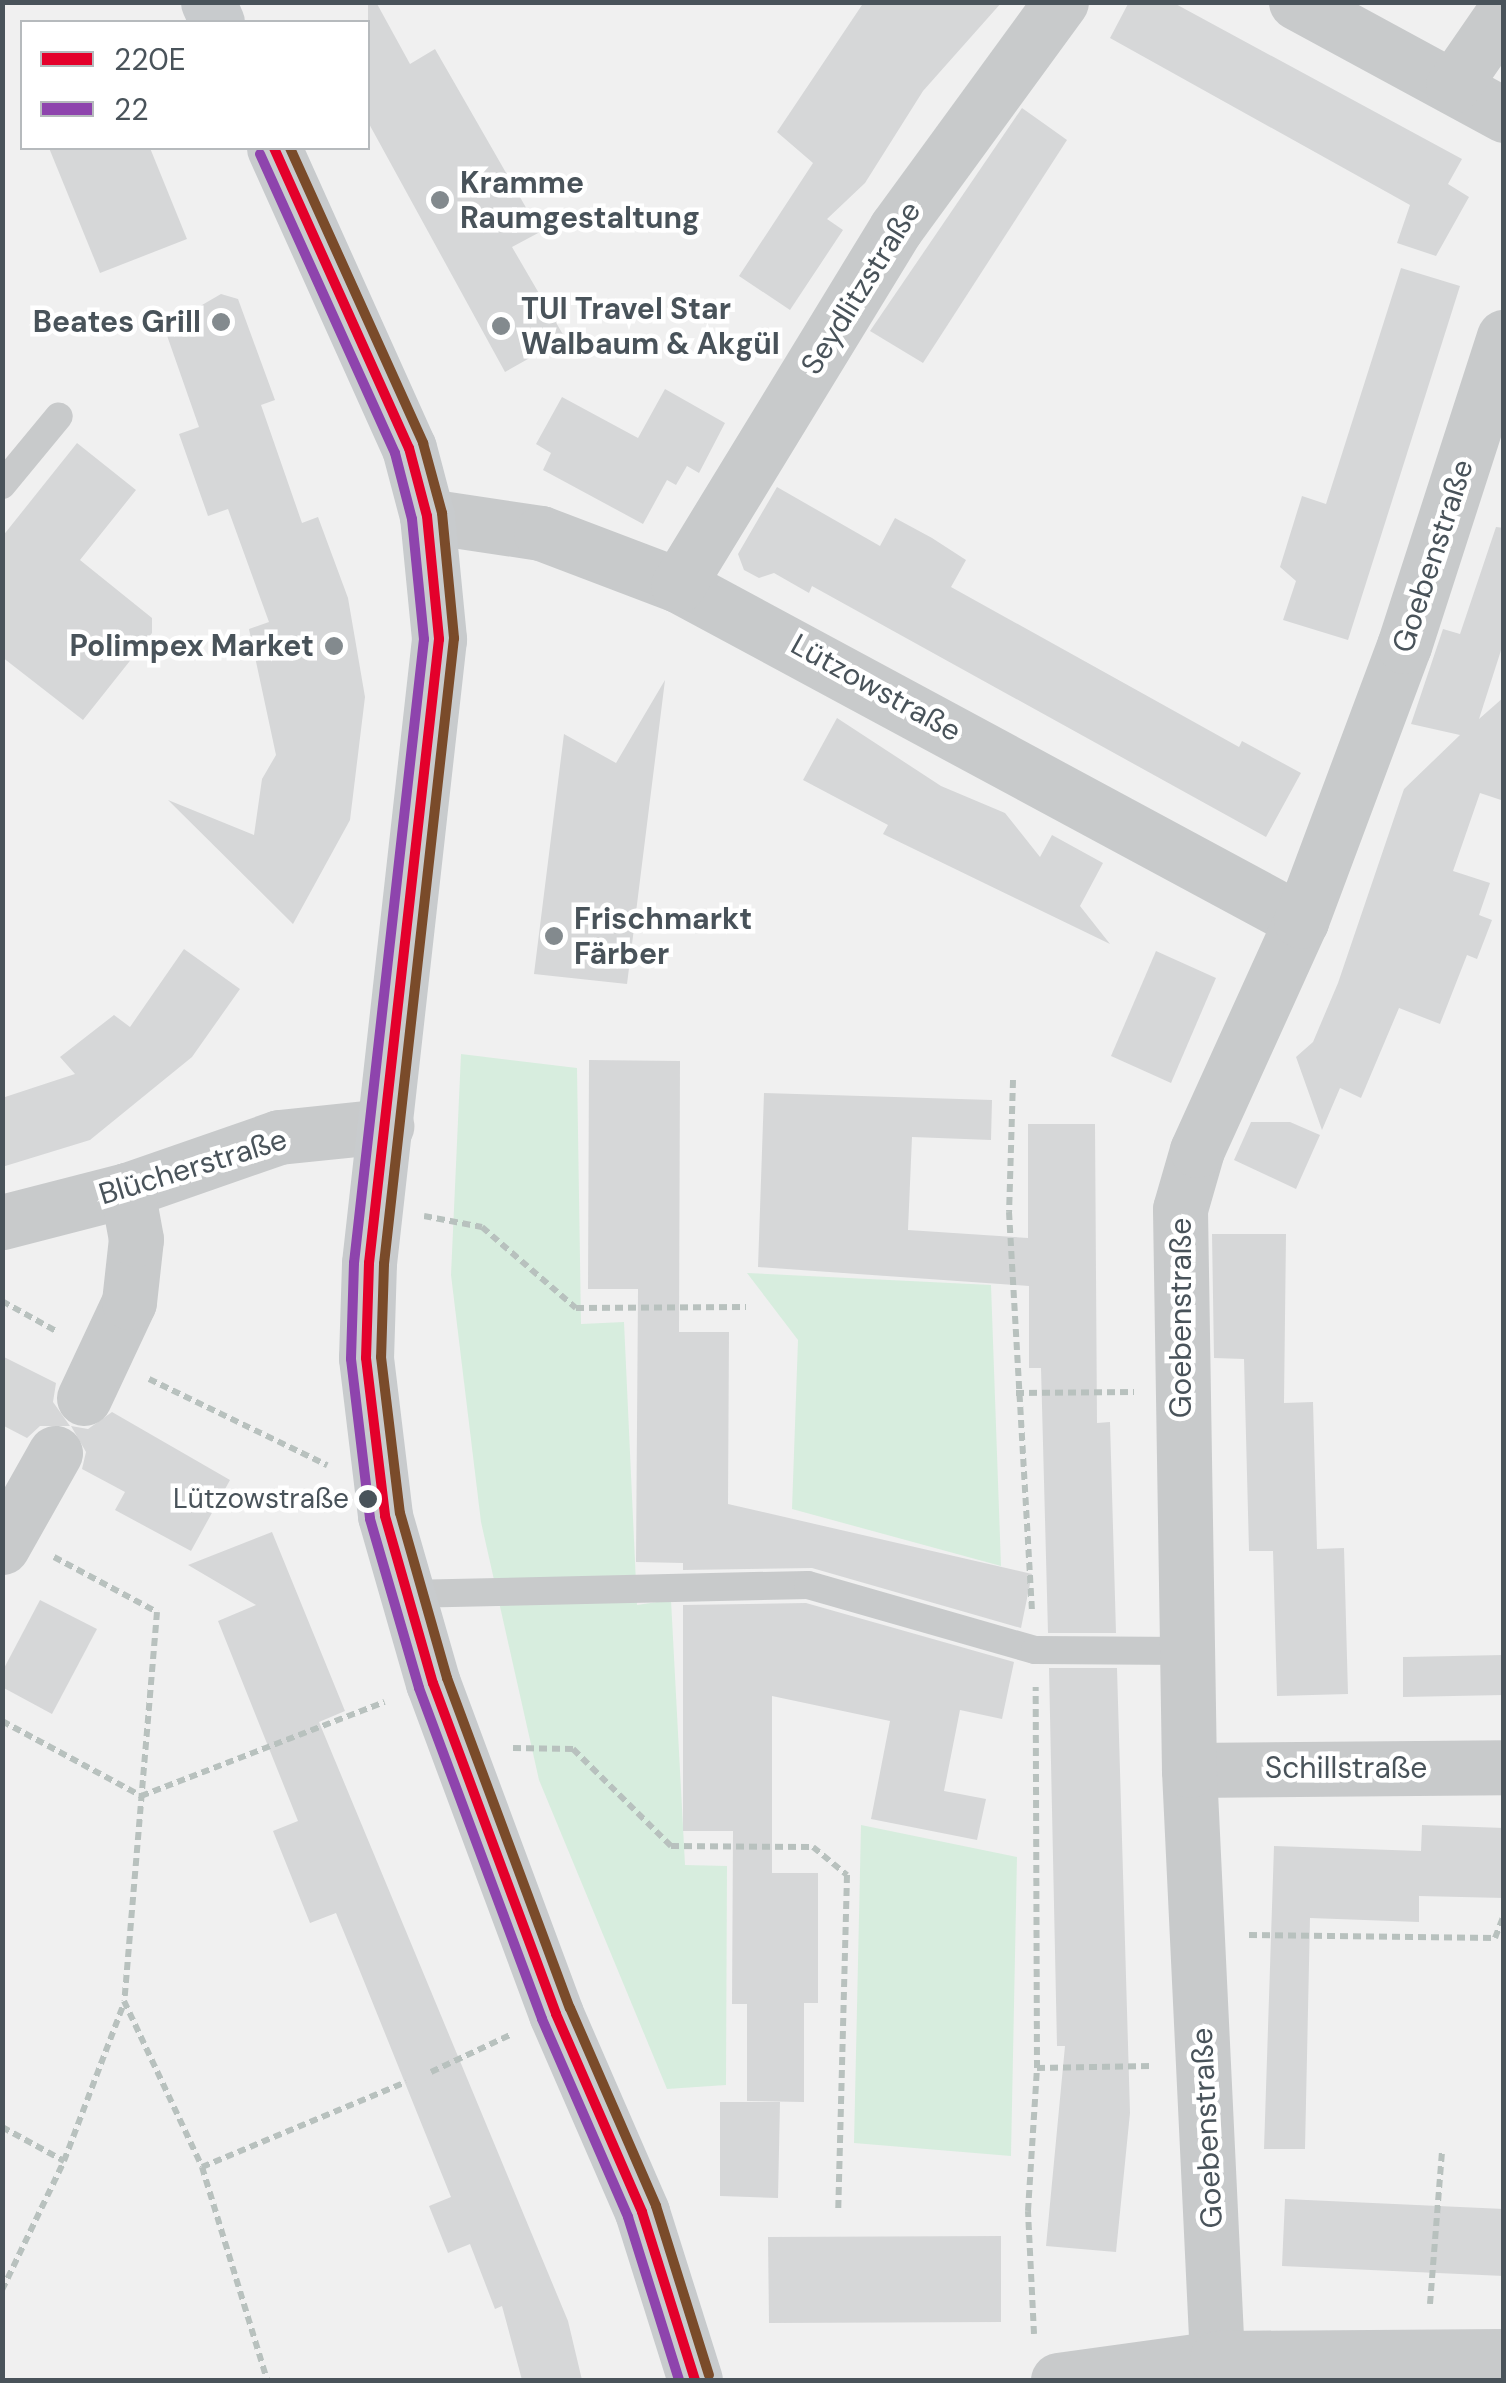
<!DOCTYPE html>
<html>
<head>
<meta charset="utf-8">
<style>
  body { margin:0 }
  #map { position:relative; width:1506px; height:2383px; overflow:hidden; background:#f0f0f0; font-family:"DM Sans",sans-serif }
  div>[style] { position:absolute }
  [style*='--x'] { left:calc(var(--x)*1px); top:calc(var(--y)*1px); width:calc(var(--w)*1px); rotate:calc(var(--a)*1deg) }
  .green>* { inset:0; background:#d7edde }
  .building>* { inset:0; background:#d6d7d8 }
  .path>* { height:6px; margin-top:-3px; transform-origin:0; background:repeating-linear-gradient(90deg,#b8c1be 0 8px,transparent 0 13px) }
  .lane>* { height:28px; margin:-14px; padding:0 14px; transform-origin:14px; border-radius:14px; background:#c8cacb }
  .street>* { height:55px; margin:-27.5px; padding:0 27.5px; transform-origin:27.5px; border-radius:27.5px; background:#c8cacb }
  .secondary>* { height:55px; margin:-27.5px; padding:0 27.5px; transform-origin:27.5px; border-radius:27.5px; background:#c8cbcd }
  .bus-1>* { height:10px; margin:-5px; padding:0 5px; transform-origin:5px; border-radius:5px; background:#e4002b }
  .bus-2>* { height:10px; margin:-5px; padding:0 5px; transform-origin:5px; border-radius:5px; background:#8e44ad }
  .bus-3>* { height:10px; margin:-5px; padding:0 5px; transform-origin:5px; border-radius:5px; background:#7a4b2a }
  .dots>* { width:28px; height:28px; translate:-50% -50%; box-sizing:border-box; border:5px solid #fff; border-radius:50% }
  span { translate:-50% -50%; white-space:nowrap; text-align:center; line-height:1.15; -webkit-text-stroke:9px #fff; paint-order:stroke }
  .bus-label { font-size:28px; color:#49535a }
  .right { translate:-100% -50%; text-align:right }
  .poi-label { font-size:30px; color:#49535a; font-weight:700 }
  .left { translate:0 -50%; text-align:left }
  .street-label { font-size:30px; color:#49535a }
  .frame { position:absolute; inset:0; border:5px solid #49535a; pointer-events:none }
  .legend { position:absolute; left:20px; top:20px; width:350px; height:130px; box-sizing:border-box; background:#fff; border:2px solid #b6babd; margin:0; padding:12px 18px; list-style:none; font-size:30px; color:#49535a }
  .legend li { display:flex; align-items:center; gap:20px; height:50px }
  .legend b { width:50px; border:2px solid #b6babd }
</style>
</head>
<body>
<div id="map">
  <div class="green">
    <div style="clip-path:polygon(461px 1054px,577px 1068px,581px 1324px,624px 1322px,637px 1605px,671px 1600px,685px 1865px,727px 1866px,726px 2085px,667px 2089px,539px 1780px,481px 1522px,451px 1275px)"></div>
    <div style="clip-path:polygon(747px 1273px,991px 1285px,1001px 1566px,792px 1509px,798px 1340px)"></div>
    <div style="clip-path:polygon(861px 1825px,1017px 1857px,1011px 2156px,854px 2143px)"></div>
  </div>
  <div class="building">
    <div style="clip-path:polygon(368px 2px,376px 2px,410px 64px,435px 49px,540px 232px,512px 247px,565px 338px,505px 372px,368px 122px)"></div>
    <div style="clip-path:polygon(864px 2px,1002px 2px,923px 91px,865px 183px,827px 219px,843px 230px,790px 310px,739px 276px,813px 163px,777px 132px)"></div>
    <div style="clip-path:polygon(1129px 2px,1172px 2px,1462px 159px,1448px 184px,1469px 197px,1436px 256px,1397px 243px,1410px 205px,1110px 38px)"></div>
    <div style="clip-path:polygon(1022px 108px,1067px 140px,923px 363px,870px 331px)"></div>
    <div style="clip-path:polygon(49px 148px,150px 148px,187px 239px,100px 273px)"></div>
    <div style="clip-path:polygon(1401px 268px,1460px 286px,1348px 640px,1283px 620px,1296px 581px,1280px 567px,1302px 496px,1326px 504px)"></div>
    <div style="clip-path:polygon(221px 294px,238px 299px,275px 400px,261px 405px,302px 523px,318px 517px,348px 598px,365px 697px,350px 820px,293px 924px,168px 800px,254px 835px,262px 779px,276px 755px,249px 629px,269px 622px,228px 509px,208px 516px,179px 434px,199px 427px,164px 327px)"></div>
    <div style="clip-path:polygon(665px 389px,725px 423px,699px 473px,687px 466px,676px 485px,667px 480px,643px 524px,543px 470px,551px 453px,536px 444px,562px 397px,638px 438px)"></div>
    <div style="clip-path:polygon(77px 443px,136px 490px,80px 560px,152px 618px,152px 633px,83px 720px,2px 657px,2px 537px)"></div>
    <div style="clip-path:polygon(777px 487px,880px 546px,895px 518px,932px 538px,966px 560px,951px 587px,1239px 747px,1242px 741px,1301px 773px,1266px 837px,812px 586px,809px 593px,774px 573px,759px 578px,744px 570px,738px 554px)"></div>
    <div style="clip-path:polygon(1496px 527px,1504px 528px,1504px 641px,1479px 719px,1504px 697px,1504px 801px,1480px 793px,1453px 871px,1490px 883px,1479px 915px,1492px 920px,1477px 959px,1467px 955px,1440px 1024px,1399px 1008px,1361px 1098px,1340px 1088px,1322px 1130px,1296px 1057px,1313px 1042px,1338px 983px,1404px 789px,1460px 735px,1411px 724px,1443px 629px,1460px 634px)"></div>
    <div style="clip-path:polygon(665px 680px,627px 984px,534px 974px,564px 734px,616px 763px)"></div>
    <div style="clip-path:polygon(837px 718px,941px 786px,1005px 813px,1040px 857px,1052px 835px,1103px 863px,1080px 906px,1110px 944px,883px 834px,888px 825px,803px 780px)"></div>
    <div style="clip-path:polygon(184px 949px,240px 989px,192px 1057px,90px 1140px,2px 1167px,2px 1098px,75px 1074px,60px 1057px,114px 1015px,130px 1027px)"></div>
    <div style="clip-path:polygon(1156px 951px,1216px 978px,1171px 1083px,1111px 1056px)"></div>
    <div style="clip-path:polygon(589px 1060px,680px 1061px,679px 1332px,729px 1332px,728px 1504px,1032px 1574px,1021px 1628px,812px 1568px,683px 1570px,683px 1563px,636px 1562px,638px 1289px,588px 1289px)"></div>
    <div style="clip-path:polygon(764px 1093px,992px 1100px,991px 1140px,912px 1137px,908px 1230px,1028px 1238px,1028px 1124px,1095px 1124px,1097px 1423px,1110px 1422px,1116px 1633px,1048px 1633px,1041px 1368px,1029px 1368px,1029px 1286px,758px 1267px)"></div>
    <div style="clip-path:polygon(1251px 1122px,1290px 1122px,1320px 1135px,1296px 1189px,1234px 1160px)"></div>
    <div style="clip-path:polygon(1212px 1234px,1286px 1234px,1284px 1403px,1313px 1402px,1317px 1549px,1344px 1548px,1348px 1694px,1277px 1696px,1273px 1551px,1249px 1551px,1244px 1359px,1214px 1358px)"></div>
    <div style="clip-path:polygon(2px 1356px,56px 1383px,53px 1402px,70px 1426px,40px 1426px,27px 1438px,2px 1425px)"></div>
    <div style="clip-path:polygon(112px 1412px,230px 1480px,191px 1551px,115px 1510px,125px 1492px,82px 1469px,86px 1452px,71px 1426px,88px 1429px)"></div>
    <div style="clip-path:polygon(272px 1532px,345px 1711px,319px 1722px,568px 2321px,582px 2380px,522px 2380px,502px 2306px,495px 2309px,470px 2244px,448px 2253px,429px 2206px,451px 2197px,355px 1959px,336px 1913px,310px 1923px,273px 1831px,298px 1821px,218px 1621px,256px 1605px,188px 1565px)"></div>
    <div style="clip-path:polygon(40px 1600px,97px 1629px,52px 1714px,2px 1687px,2px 1672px)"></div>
    <div style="clip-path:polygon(806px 1603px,1014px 1662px,1002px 1719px,960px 1710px,944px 1791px,986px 1799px,977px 1840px,871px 1819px,890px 1721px,772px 1696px,772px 1873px,818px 1873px,818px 2003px,804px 2003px,804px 2102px,747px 2101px,747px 2004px,732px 2004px,733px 1831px,683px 1831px,683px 1605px)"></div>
    <div style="clip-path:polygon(1504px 1655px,1504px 1695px,1403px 1697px,1403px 1657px)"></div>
    <div style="clip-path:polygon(1049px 1668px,1117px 1668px,1130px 2113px,1116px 2252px,1046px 2246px,1065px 2046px,1057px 2046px)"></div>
    <div style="clip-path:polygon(1422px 1825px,1504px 1828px,1504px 1898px,1419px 1896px,1419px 1922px,1310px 1918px,1305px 2149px,1264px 2149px,1274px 1846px,1421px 1851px)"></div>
    <div style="clip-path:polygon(720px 2102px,780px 2102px,778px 2198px,720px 2196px)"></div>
    <div style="clip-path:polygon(1285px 2199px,1504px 2209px,1504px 2276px,1282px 2266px)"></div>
    <div style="clip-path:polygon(1001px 2236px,1001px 2322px,769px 2323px,768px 2237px)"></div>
  </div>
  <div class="path">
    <div style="--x:1013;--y:1080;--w:132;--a:91.7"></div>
    <div style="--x:1009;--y:1212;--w:399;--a:86.7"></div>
    <div style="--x:424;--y:1216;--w:59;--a:10.7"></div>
    <div style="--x:482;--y:1227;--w:124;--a:40.8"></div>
    <div style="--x:576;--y:1308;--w:170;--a:-0.3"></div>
    <div style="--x:2;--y:1301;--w:64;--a:29"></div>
    <div style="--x:149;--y:1379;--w:198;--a:25.8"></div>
    <div style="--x:1016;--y:1393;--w:118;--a:-0.5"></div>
    <div style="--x:54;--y:1557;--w:117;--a:28.1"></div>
    <div style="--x:157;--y:1612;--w:390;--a:94.8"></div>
    <div style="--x:124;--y:2001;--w:183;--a:64.8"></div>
    <div style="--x:202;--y:2167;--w:223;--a:73"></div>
    <div style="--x:2;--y:1721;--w:158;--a:28.3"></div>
    <div style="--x:141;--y:1796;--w:261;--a:-21.1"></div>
    <div style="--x:513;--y:1748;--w:60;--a:1"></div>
    <div style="--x:573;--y:1749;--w:138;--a:44.7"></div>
    <div style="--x:671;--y:1846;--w:142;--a:0.4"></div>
    <div style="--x:813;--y:1847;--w:44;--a:39.5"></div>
    <div style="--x:847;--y:1875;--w:334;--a:91.5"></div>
    <div style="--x:1249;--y:1935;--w:246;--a:0.7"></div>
    <div style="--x:1495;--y:1938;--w:26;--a:-69"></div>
    <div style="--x:1037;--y:2068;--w:114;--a:-1"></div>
    <div style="--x:431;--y:2072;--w:89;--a:-25.1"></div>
    <div style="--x:2;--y:2127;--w:71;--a:28.7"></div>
    <div style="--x:202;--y:2167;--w:221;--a:-22.6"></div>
    <div style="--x:2;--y:2290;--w:143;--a:-64.3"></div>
    <div style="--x:64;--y:2161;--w:169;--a:-69.2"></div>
    <div style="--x:1430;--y:2304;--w:153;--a:-85.5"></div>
    <div style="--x:1034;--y:2334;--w:123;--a:-92.8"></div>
    <div style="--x:1028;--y:2211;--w:143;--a:-86.4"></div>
    <div style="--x:1037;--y:2068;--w:381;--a:-90.2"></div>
  </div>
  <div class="lane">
    <div style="--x:2;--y:485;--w:89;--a:-50.4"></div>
    <div style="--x:406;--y:1594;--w:402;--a:-1.3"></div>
    <div style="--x:808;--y:1585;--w:236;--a:16"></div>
    <div style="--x:1035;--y:1650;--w:151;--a:0.4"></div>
  </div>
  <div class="street">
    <div style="--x:1296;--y:2;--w:237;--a:28.5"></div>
    <div style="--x:1453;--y:86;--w:90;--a:-55.4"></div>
    <div style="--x:427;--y:516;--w:115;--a:8.5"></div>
    <div style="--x:541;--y:533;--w:147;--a:20.8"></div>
    <div style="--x:678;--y:585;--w:708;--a:28.34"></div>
    <div style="--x:678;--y:585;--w:418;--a:-58.6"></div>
    <div style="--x:896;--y:228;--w:280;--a:-53.9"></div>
    <div style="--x:2;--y:1222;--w:129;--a:-14.4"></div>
    <div style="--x:127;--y:1190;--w:161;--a:-19.2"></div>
    <div style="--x:279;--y:1137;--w:108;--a:-5.9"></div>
    <div style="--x:84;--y:1398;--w:106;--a:-64.9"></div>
    <div style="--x:129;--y:1302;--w:63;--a:-83.7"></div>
    <div style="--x:136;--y:1239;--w:50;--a:-100.4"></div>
    <div style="--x:2;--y:1547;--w:108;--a:-60.6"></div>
    <div style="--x:1189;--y:1770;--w:315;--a:-0.5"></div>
    <div style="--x:1217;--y:2358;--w:589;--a:-92.73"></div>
    <div style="--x:1189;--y:1770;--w:561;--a:-90.92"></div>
    <div style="--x:1180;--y:1209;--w:61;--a:-73.9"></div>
    <div style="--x:1197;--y:1150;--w:252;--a:-65.6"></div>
    <div style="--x:1301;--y:921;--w:294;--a:-69.5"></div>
    <div style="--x:1404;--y:646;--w:325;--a:-72.1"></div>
    <div style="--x:1058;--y:2380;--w:161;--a:-7.9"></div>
    <div style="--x:1217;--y:2358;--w:287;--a:-0.4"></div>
  </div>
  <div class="secondary">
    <div style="--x:208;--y:2;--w:22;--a:66"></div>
    <div style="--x:274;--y:148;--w:329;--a:65.8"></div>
    <div style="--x:409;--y:448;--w:70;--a:75.2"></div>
    <div style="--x:427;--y:516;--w:124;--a:84.4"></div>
    <div style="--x:439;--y:639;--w:628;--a:96.4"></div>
    <div style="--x:369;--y:1263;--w:95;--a:91.8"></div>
    <div style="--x:366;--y:1358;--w:159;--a:83.1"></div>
    <div style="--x:385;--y:1516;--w:174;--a:74"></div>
    <div style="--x:433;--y:1683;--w:353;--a:69.6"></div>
    <div style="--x:556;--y:2014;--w:216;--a:66.5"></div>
    <div style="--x:642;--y:2212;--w:176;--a:72.5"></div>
  </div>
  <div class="bus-1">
    <div style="--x:274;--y:148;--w:329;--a:65.8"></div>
    <div style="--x:409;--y:448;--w:70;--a:75.2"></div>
    <div style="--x:427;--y:516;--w:124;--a:84.4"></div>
    <div style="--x:439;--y:639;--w:628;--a:96.4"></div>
    <div style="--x:369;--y:1263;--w:95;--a:91.8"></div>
    <div style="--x:366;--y:1358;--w:159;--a:83.1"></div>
    <div style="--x:385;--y:1516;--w:174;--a:74"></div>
    <div style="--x:433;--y:1683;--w:353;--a:69.6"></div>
    <div style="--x:556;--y:2014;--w:216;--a:66.5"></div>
    <div style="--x:642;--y:2212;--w:176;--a:72.5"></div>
  </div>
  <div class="bus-2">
    <div style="--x:260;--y:154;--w:328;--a:65.7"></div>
    <div style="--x:395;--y:453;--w:68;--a:75.6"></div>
    <div style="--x:412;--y:519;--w:121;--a:84.3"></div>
    <div style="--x:424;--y:639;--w:628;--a:96.4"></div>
    <div style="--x:354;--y:1263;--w:96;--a:91.8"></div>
    <div style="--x:351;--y:1359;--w:161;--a:83.2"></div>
    <div style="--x:370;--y:1519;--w:176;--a:73.8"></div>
    <div style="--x:419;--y:1688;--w:353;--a:69.6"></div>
    <div style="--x:542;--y:2019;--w:216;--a:66.5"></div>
    <div style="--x:628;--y:2217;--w:171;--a:72.6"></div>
  </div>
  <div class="bus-3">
    <div style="--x:290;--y:148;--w:324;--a:65.7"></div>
    <div style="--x:423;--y:443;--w:73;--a:74.8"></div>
    <div style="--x:442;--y:513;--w:126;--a:84.5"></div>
    <div style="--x:454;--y:638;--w:630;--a:96.38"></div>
    <div style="--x:384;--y:1264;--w:93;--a:91.8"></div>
    <div style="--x:381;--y:1357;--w:157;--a:83.1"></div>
    <div style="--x:400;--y:1513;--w:172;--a:74.1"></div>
    <div style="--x:447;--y:1678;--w:352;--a:69.6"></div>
    <div style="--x:570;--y:2008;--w:216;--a:66.5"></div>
    <div style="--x:656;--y:2206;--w:177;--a:72.6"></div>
  </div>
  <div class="dots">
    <div style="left:440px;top:200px;background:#838a8e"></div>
    <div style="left:221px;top:322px;background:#838a8e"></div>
    <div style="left:501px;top:326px;background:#838a8e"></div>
    <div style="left:334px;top:646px;background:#838a8e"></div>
    <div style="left:554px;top:936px;background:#838a8e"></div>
    <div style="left:368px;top:1499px;background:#49535a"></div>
  </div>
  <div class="bus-label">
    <span class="right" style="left:349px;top:1499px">Lützowstraße</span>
  </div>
  <div class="poi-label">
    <span class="left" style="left:460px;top:200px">Kramme<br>Raumgestaltung</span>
    <span class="left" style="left:521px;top:326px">TUI Travel Star<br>Walbaum &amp; Akgül</span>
    <span class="right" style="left:201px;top:322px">Beates Grill</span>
    <span class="right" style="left:314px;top:646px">Polimpex Market</span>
    <span class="left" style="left:574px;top:936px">Frischmarkt<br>Färber</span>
  </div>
  <div class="street-label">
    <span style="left:861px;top:288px;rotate:-58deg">Seydlitzstraße</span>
    <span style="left:1433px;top:556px;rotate:-72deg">Goebenstraße</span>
    <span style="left:876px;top:688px;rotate:29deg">Lützowstraße</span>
    <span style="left:193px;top:1167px;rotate:-17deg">Blücherstraße</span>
    <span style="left:1181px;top:1318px;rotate:-90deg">Goebenstraße</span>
    <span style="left:1346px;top:1768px">Schillstraße</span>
    <span style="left:1207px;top:2128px;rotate:-93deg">Goebenstraße</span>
  </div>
  <div class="frame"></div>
  <ul class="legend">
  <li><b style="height:12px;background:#e4002b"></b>220E</li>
  <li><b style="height:12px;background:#8e44ad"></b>22</li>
  </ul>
</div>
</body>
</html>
